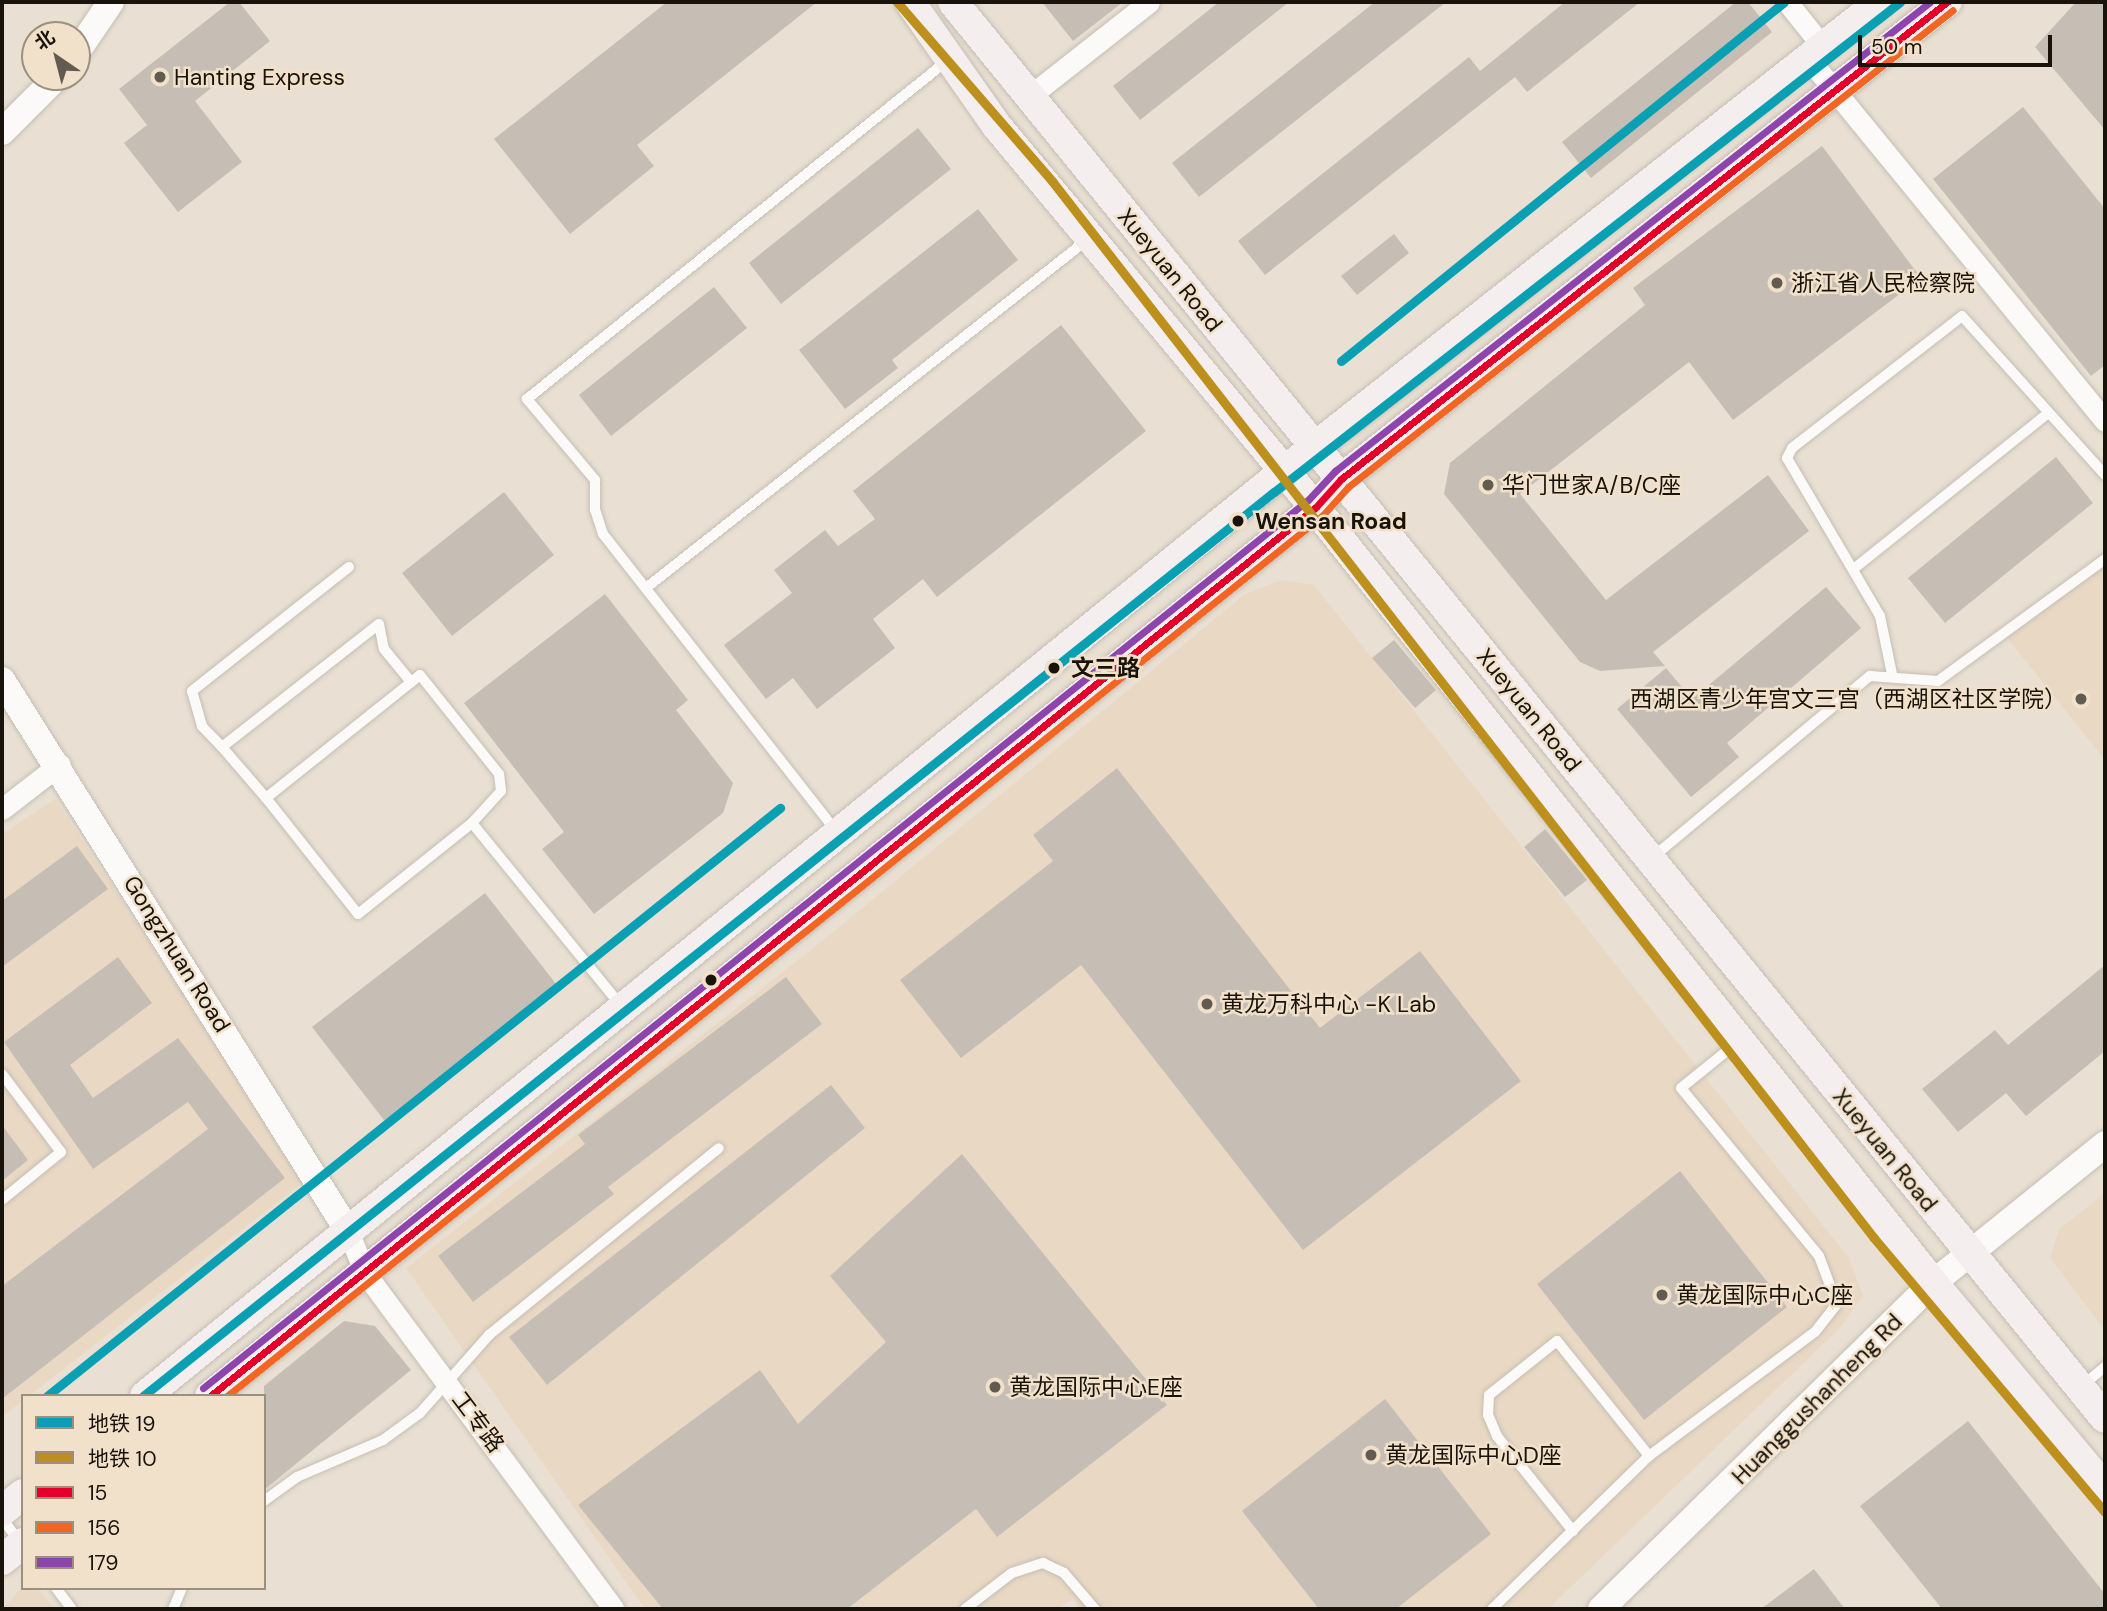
<!DOCTYPE html>
<html>
<head>
<meta charset="utf-8">
<style>
  body { margin:0 }
  #map { position:relative; width:2107px; height:1611px; overflow:hidden; background:#e9e0d3; font-family:"DM Sans","Noto Sans SC",sans-serif }
  div>[style] { position:absolute }
  [style*='--x'] { left:calc(var(--x)*1px); top:calc(var(--y)*1px); width:calc(var(--w)*1px); rotate:calc(var(--a)*1deg) }
  .built>* { inset:0; background:#e9d9c4 }
  .building>* { inset:0; background:#c6beb4 }
  .roads { filter:drop-shadow(0 0 2px #c5beb4) drop-shadow(0 0 2px #c5beb4) }
  .service>* { height:10px; margin:-5px; padding:0 5px; transform-origin:5px; border-radius:5px; background:#fcfaf8 }
  .minor>* { height:21px; margin:-10.5px; padding:0 10.5px; transform-origin:10.5px; border-radius:10.5px; background:#fcfaf8 }
  .tertiary>* { height:26px; margin:-13px; padding:0 13px; transform-origin:13px; border-radius:13px; background:#fcfaf8 }
  .secondary>* { height:30px; margin:-15px; padding:0 15px; transform-origin:15px; border-radius:15px; background:#f5eeee }
  .bus-1>* { height:7px; margin:-3.5px; padding:0 3.5px; transform-origin:3.5px; border-radius:3.5px; background:#e4002b }
  .bus-2>* { height:7px; margin:-3.5px; padding:0 3.5px; transform-origin:3.5px; border-radius:3.5px; background:#f26522 }
  .bus-3>* { height:7px; margin:-3.5px; padding:0 3.5px; transform-origin:3.5px; border-radius:3.5px; background:#8e44ad }
  .metro-1>* { height:9px; margin:-4.5px; padding:0 4.5px; transform-origin:4.5px; border-radius:4.5px; background:#09a0b4 }
  .metro-2>* { height:9px; margin:-4.5px; padding:0 4.5px; transform-origin:4.5px; border-radius:4.5px; background:#bd8f1d }
  .dots>* { width:19px; height:19px; translate:-50% -50%; box-sizing:border-box; border:4px solid #f2e1ca; border-radius:50% }
  span { translate:-50% -50%; white-space:nowrap; text-align:center; line-height:1.15; -webkit-text-stroke:5px #f2e1ca; paint-order:stroke }
  .poi-label { font-size:23px; color:#19140b }
  .left { translate:0 -50%; text-align:left }
  .right { translate:-100% -50%; text-align:right }
  .street-label { font-size:23px; color:#19140b }
  .stop-label { font-size:23px; color:#19140b; font-weight:700 }
  .frame { position:absolute; inset:0; border:4px solid #19140b; pointer-events:none }
  .legend { position:absolute; left:21px; top:1394px; width:245px; height:196px; box-sizing:border-box; background:#f2e1ca; border:2px solid #9b8f7e; margin:0; padding:9px 12px; list-style:none; font-size:21px; color:#19140b }
  .legend li { display:flex; align-items:center; gap:14px; height:35px }
  .legend b { width:35px; border:2px solid #9b8f7e }
  .north { position:absolute; left:21px; top:21px; width:70px; height:70px; box-sizing:border-box; background:#f2e1ca; border:2px solid #9b8f7e; border-radius:50%; rotate:325deg; font-size:19px; font-weight:700; line-height:28px; text-align:center; color:#19140b }
  .north::after { content:''; display:block; margin:auto; width:24px; height:32px; background:#625b51; clip-path:polygon(50% 0,100% 100%,50% 72%,0 100%) }
  .scale { position:absolute; left:1858px; top:35px; width:194px; height:32px; box-sizing:border-box; border:4px solid #19140b; border-top:0; padding-left:9px; font-size:21px; line-height:24px; white-space:nowrap; color:#19140b; -webkit-text-stroke:5px #f2e1ca; paint-order:stroke }
</style>
</head>
<body>
<div id="map">
  <div class="built">
    <div style="clip-path:polygon(2105px 559px,2105px 760px,2007px 638px)"></div>
    <div style="clip-path:polygon(1282px 580px,1314px 585px,1849px 1258px,1863px 1296px,1840px 1328px,1548px 1609px,1080px 1609px,1073px 1599px,1057px 1609px,645px 1609px,406px 1268px,822px 941px,1245px 594px)"></div>
    <div style="clip-path:polygon(55px 799px,306px 1180px,2px 1417px,2px 834px)"></div>
    <div style="clip-path:polygon(2105px 1193px,2105px 1331px,2050px 1258px,2059px 1229px)"></div>
    <div style="clip-path:polygon(23px 1586px,38px 1588px,55px 1609px,2px 1609px)"></div>
  </div>
  <div class="building">
    <div style="clip-path:polygon(230px 2px,239px 2px,270px 41px,195px 101px,242px 162px,178px 212px,124px 143px,147px 125px,119px 89px)"></div>
    <div style="clip-path:polygon(667px 2px,817px 2px,637px 145px,654px 166px,570px 234px,494px 139px)"></div>
    <div style="clip-path:polygon(1042px 2px,1123px 2px,1073px 41px)"></div>
    <div style="clip-path:polygon(1219px 2px,1289px 2px,1140px 120px,1113px 86px)"></div>
    <div style="clip-path:polygon(1375px 2px,1446px 2px,1199px 197px,1172px 163px)"></div>
    <div style="clip-path:polygon(1565px 2px,1640px 2px,1527px 92px,1515px 77px,1265px 275px,1238px 241px,1469px 57px,1480px 71px)"></div>
    <div style="clip-path:polygon(1736px 2px,1748px 2px,1772px 32px,1591px 178px,1562px 142px)"></div>
    <div style="clip-path:polygon(2076px 2px,2105px 2px,2105px 130px,2035px 47px)"></div>
    <div style="clip-path:polygon(2023px 107px,2105px 209px,2105px 365px,2091px 376px,1933px 179px)"></div>
    <div style="clip-path:polygon(918px 128px,951px 169px,781px 304px,749px 263px)"></div>
    <div style="clip-path:polygon(1822px 146px,1921px 278px,1733px 420px,1689px 362px,1520px 494px,1606px 600px,1768px 475px,1809px 531px,1653px 652px,1665px 666px,1600px 671px,1580px 662px,1444px 494px,1450px 463px,1645px 305px,1633px 288px)"></div>
    <div style="clip-path:polygon(978px 209px,1018px 260px,892px 360px,898px 368px,845px 409px,799px 350px)"></div>
    <div style="clip-path:polygon(1394px 234px,1409px 253px,1357px 295px,1341px 276px)"></div>
    <div style="clip-path:polygon(714px 287px,747px 328px,611px 436px,579px 395px)"></div>
    <div style="clip-path:polygon(1061px 325px,1146px 431px,937px 597px,923px 579px,873px 619px,895px 648px,817px 709px,793px 678px,766px 699px,724px 645px,792px 593px,774px 570px,825px 530px,838px 546px,875px 519px,853px 491px)"></div>
    <div style="clip-path:polygon(2056px 457px,2093px 503px,1945px 623px,1908px 578px)"></div>
    <div style="clip-path:polygon(504px 492px,554px 555px,452px 636px,402px 573px)"></div>
    <div style="clip-path:polygon(1826px 587px,1861px 628px,1727px 743px,1739px 757px,1691px 797px,1617px 709px,1666px 668px,1692px 699px)"></div>
    <div style="clip-path:polygon(605px 594px,688px 700px,676px 710px,733px 783px,723px 813px,594px 914px,542px 849px,564px 832px,464px 703px)"></div>
    <div style="clip-path:polygon(1394px 640px,1436px 690px,1415px 708px,1372px 658px)"></div>
    <div style="clip-path:polygon(1117px 768px,1320px 1028px,1420px 951px,1521px 1081px,1303px 1250px,1081px 965px,961px 1058px,900px 980px,1053px 861px,1033px 835px)"></div>
    <div style="clip-path:polygon(1545px 829px,1587px 880px,1565px 897px,1524px 847px)"></div>
    <div style="clip-path:polygon(77px 846px,108px 889px,2px 967px,2px 901px)"></div>
    <div style="clip-path:polygon(485px 893px,560px 989px,387px 1124px,312px 1027px)"></div>
    <div style="clip-path:polygon(118px 957px,152px 1003px,70px 1065px,93px 1098px,178px 1038px,285px 1178px,2px 1399px,2px 1286px,208px 1129px,188px 1102px,93px 1169px,4px 1042px)"></div>
    <div style="clip-path:polygon(2105px 965px,2105px 1051px,2026px 1116px,2006px 1093px,1958px 1132px,1922px 1089px,1995px 1030px,2008px 1045px)"></div>
    <div style="clip-path:polygon(786px 977px,822px 1024px,608px 1187px,614px 1194px,473px 1302px,438px 1256px,585px 1144px,578px 1135px)"></div>
    <div style="clip-path:polygon(831px 1085px,865px 1128px,547px 1385px,509px 1337px)"></div>
    <div style="clip-path:polygon(2px 1125px,28px 1160px,2px 1181px)"></div>
    <div style="clip-path:polygon(962px 1154px,1167px 1405px,997px 1537px,976px 1509px,847px 1609px,663px 1609px,578px 1505px,760px 1370px,798px 1424px,886px 1342px,830px 1276px)"></div>
    <div style="clip-path:polygon(1680px 1171px,1787px 1307px,1644px 1420px,1537px 1284px)"></div>
    <div style="clip-path:polygon(344px 1321px,375px 1326px,411px 1370px,264px 1490px,264px 1386px)"></div>
    <div style="clip-path:polygon(1385px 1399px,1491px 1534px,1396px 1609px,1319px 1609px,1242px 1511px)"></div>
    <div style="clip-path:polygon(1968px 1421px,2105px 1594px,2105px 1609px,1942px 1609px,1860px 1506px)"></div>
    <div style="clip-path:polygon(1814px 1569px,1845px 1609px,1761px 1609px)"></div>
  </div>
  <div class="roads">
    <div class="service">
      <div style="--x:1856;--y:567;--w:246;--a:-38.7"></div>
      <div style="--x:646;--y:588;--w:562;--a:-38.28"></div>
      <div style="--x:1892;--y:674;--w:59;--a:-101.7"></div>
      <div style="--x:1880;--y:616;--w:183;--a:-120.5"></div>
      <div style="--x:1787;--y:458;--w:11;--a:-63"></div>
      <div style="--x:1792;--y:448;--w:215;--a:-37.8"></div>
      <div style="--x:1962;--y:316;--w:214;--a:48"></div>
      <div style="--x:222;--y:747;--w:29;--a:-134"></div>
      <div style="--x:202;--y:726;--w:36;--a:-106"></div>
      <div style="--x:192;--y:691;--w:200;--a:-38.3"></div>
      <div style="--x:266;--y:798;--w:67;--a:-130.8"></div>
      <div style="--x:222;--y:747;--w:199;--a:-38.1"></div>
      <div style="--x:379;--y:624;--w:25;--a:79"></div>
      <div style="--x:384;--y:649;--w:43;--a:50.7"></div>
      <div style="--x:472;--y:823;--w:146;--a:141.4"></div>
      <div style="--x:358;--y:914;--w:148;--a:-128.4"></div>
      <div style="--x:266;--y:798;--w:197;--a:-38.6"></div>
      <div style="--x:420;--y:675;--w:127;--a:51.4"></div>
      <div style="--x:499;--y:774;--w:17;--a:83"></div>
      <div style="--x:501;--y:791;--w:43;--a:132.2"></div>
      <div style="--x:472;--y:823;--w:236;--a:50.8"></div>
      <div style="--x:836;--y:831;--w:377;--a:-128.1"></div>
      <div style="--x:603;--y:534;--w:25;--a:-108"></div>
      <div style="--x:595;--y:510;--w:30;--a:-90"></div>
      <div style="--x:595;--y:480;--w:106;--a:-130"></div>
      <div style="--x:527;--y:399;--w:541;--a:-38.84"></div>
      <div style="--x:1652;--y:858;--w:284;--a:-39.9"></div>
      <div style="--x:1870;--y:676;--w:68;--a:4.2"></div>
      <div style="--x:1938;--y:681;--w:207;--a:-36.1"></div>
      <div style="--x:2;--y:1074;--w:98;--a:52.9"></div>
      <div style="--x:61;--y:1152;--w:76;--a:140.9"></div>
      <div style="--x:2082;--y:1386;--w:30;--a:-40"></div>
      <div style="--x:264;--y:1501;--w:41;--a:-36"></div>
      <div style="--x:297;--y:1477;--w:94;--a:-23.3"></div>
      <div style="--x:383;--y:1440;--w:46;--a:-36.1"></div>
      <div style="--x:420;--y:1413;--w:104;--a:-48.5"></div>
      <div style="--x:489;--y:1335;--w:296;--a:-39.1"></div>
      <div style="--x:2;--y:1518;--w:32;--a:54"></div>
      <div style="--x:1573;--y:1531;--w:122;--a:-128.7"></div>
      <div style="--x:1497;--y:1436;--w:23;--a:-113"></div>
      <div style="--x:1488;--y:1415;--w:20;--a:-87"></div>
      <div style="--x:1489;--y:1395;--w:87;--a:-38.5"></div>
      <div style="--x:1557;--y:1341;--w:147;--a:51.3"></div>
      <div style="--x:56;--y:1588;--w:26;--a:53"></div>
      <div style="--x:173;--y:1609;--w:23;--a:-67"></div>
      <div style="--x:965;--y:1609;--w:59;--a:-37.5"></div>
      <div style="--x:1012;--y:1573;--w:33;--a:-18"></div>
      <div style="--x:1043;--y:1563;--w:23;--a:25"></div>
      <div style="--x:1064;--y:1573;--w:48;--a:49.3"></div>
      <div style="--x:1492;--y:1609;--w:219;--a:-44.3"></div>
      <div style="--x:1649;--y:1456;--w:207;--a:-36.8"></div>
      <div style="--x:1815;--y:1332;--w:36;--a:-52"></div>
      <div style="--x:1837;--y:1304;--w:51;--a:-110.6"></div>
      <div style="--x:1819;--y:1256;--w:217;--a:-129.4"></div>
      <div style="--x:1681;--y:1088;--w:75;--a:-39"></div>
    </div>
    <div class="minor">
      <div style="--x:1787;--y:2;--w:58;--a:51.3"></div>
      <div style="--x:1808;--y:58;--w:469;--a:50.7"></div>
      <div style="--x:1031;--y:95;--w:150;--a:-38.2"></div>
      <div style="--x:2;--y:809;--w:73;--a:-37.8"></div>
      <div style="--x:348;--y:1231;--w:45;--a:68"></div>
      <div style="--x:365;--y:1273;--w:418;--a:53.5"></div>
    </div>
    <div class="tertiary">
      <div style="--x:77;--y:52;--w:60;--a:-55.8"></div>
      <div style="--x:2;--y:132;--w:78;--a:-45"></div>
      <div style="--x:2;--y:680;--w:651;--a:57.87"></div>
      <div style="--x:1601;--y:1609;--w:465;--a:-44.5"></div>
      <div style="--x:1933;--y:1283;--w:221;--a:-38.9"></div>
    </div>
    <div class="secondary">
      <div style="--x:910;--y:2;--w:150;--a:55"></div>
      <div style="--x:996;--y:125;--w:498;--a:50.2"></div>
      <div style="--x:1315;--y:508;--w:991;--a:51.43"></div>
      <div style="--x:1933;--y:1283;--w:268;--a:50"></div>
      <div style="--x:953;--y:2;--w:1825;--a:50.87"></div>
      <div style="--x:145;--y:1396;--w:1466;--a:-39.07"></div>
      <div style="--x:1283;--y:472;--w:760;--a:-38.21"></div>
      <div style="--x:210;--y:1396;--w:1418;--a:-38.79"></div>
      <div style="--x:1315;--y:508;--w:39;--a:-48"></div>
      <div style="--x:1341;--y:479;--w:771;--a:-38.21"></div>
      <div style="--x:2;--y:1511;--w:27;--a:-39"></div>
      <div style="--x:2;--y:1560;--w:27;--a:-39"></div>
    </div>
  </div>
  <div class="bus-1">
    <div style="--x:210;--y:1396;--w:1418;--a:-38.79"></div>
    <div style="--x:1315;--y:508;--w:39;--a:-48"></div>
    <div style="--x:1341;--y:479;--w:771;--a:-38.21"></div>
  </div>
  <div class="bus-2">
    <div style="--x:227;--y:1396;--w:1405;--a:-38.79"></div>
    <div style="--x:1322;--y:516;--w:39;--a:-48"></div>
    <div style="--x:1348;--y:487;--w:770;--a:-38.25"></div>
  </div>
  <div class="bus-3">
    <div style="--x:203;--y:1388;--w:1418;--a:-38.79"></div>
    <div style="--x:1308;--y:500;--w:40;--a:-47"></div>
    <div style="--x:1335;--y:471;--w:758;--a:-38.25"></div>
  </div>
  <div class="metro-1">
    <div style="--x:1341;--y:361;--w:570;--a:-39.02"></div>
    <div style="--x:47;--y:1396;--w:940;--a:-38.74"></div>
    <div style="--x:143;--y:1396;--w:1448;--a:-38.64"></div>
    <div style="--x:1274;--y:492;--w:795;--a:-38.05"></div>
  </div>
  <div class="metro-2">
    <div style="--x:897;--y:2;--w:237;--a:49.1"></div>
    <div style="--x:1052;--y:181;--w:1339;--a:52.13"></div>
    <div style="--x:1874;--y:1238;--w:358;--a:49.9"></div>
  </div>
  <div class="dots">
    <div style="left:160px;top:77px;background:#625b51"></div>
    <div style="left:1777px;top:283px;background:#625b51"></div>
    <div style="left:1488px;top:485px;background:#625b51"></div>
    <div style="left:1238px;top:521px;background:#19140b"></div>
    <div style="left:1054px;top:668px;background:#19140b"></div>
    <div style="left:2081px;top:699px;background:#625b51"></div>
    <div style="left:711px;top:980px;background:#19140b"></div>
    <div style="left:1207px;top:1004px;background:#625b51"></div>
    <div style="left:1662px;top:1295px;background:#625b51"></div>
    <div style="left:995px;top:1387px;background:#625b51"></div>
    <div style="left:1371px;top:1455px;background:#625b51"></div>
  </div>
  <div class="poi-label">
    <span class="left" style="left:174px;top:77px">Hanting Express</span>
    <span class="left" style="left:1791px;top:283px">浙江省人民检察院</span>
    <span class="left" style="left:1502px;top:485px">华门世家A/B/C座</span>
    <span class="right" style="left:2067px;top:699px">西湖区青少年宫文三宫（西湖区社区学院）</span>
    <span class="left" style="left:1221px;top:1004px">黄龙万科中心 -K Lab</span>
    <span class="left" style="left:1676px;top:1295px">黄龙国际中心C座</span>
    <span class="left" style="left:1009px;top:1387px">黄龙国际中心E座</span>
    <span class="left" style="left:1385px;top:1455px">黄龙国际中心D座</span>
  </div>
  <div class="street-label">
    <span style="left:1170px;top:270px;rotate:51deg">Xueyuan Road</span>
    <span style="left:1529px;top:710px;rotate:51deg">Xueyuan Road</span>
    <span style="left:177px;top:954px;rotate:58deg">Gongzhuan Road</span>
    <span style="left:1885px;top:1150px;rotate:51deg">Xueyuan Road</span>
    <span style="left:1817px;top:1399px;rotate:-45deg">Huanggushanheng Rd</span>
    <span style="left:478px;top:1422px;rotate:53deg">工专路</span>
  </div>
  <div class="stop-label">
    <span class="left" style="left:1255px;top:521px">Wensan Road</span>
    <span class="left" style="left:1071px;top:668px">文三路</span>
  </div>
  <div class="frame"></div>
  <ul class="legend">
  <li><b style="height:9px;background:#09a0b4"></b>地铁 19</li>
  <li><b style="height:9px;background:#bd8f1d"></b>地铁 10</li>
  <li><b style="height:9px;background:#e4002b"></b>15</li>
  <li><b style="height:9px;background:#f26522"></b>156</li>
  <li><b style="height:9px;background:#8e44ad"></b>179</li>
  </ul>
  <div class="north">北</div>
  <div class="scale">50 m</div>
</div>
</body>
</html>
